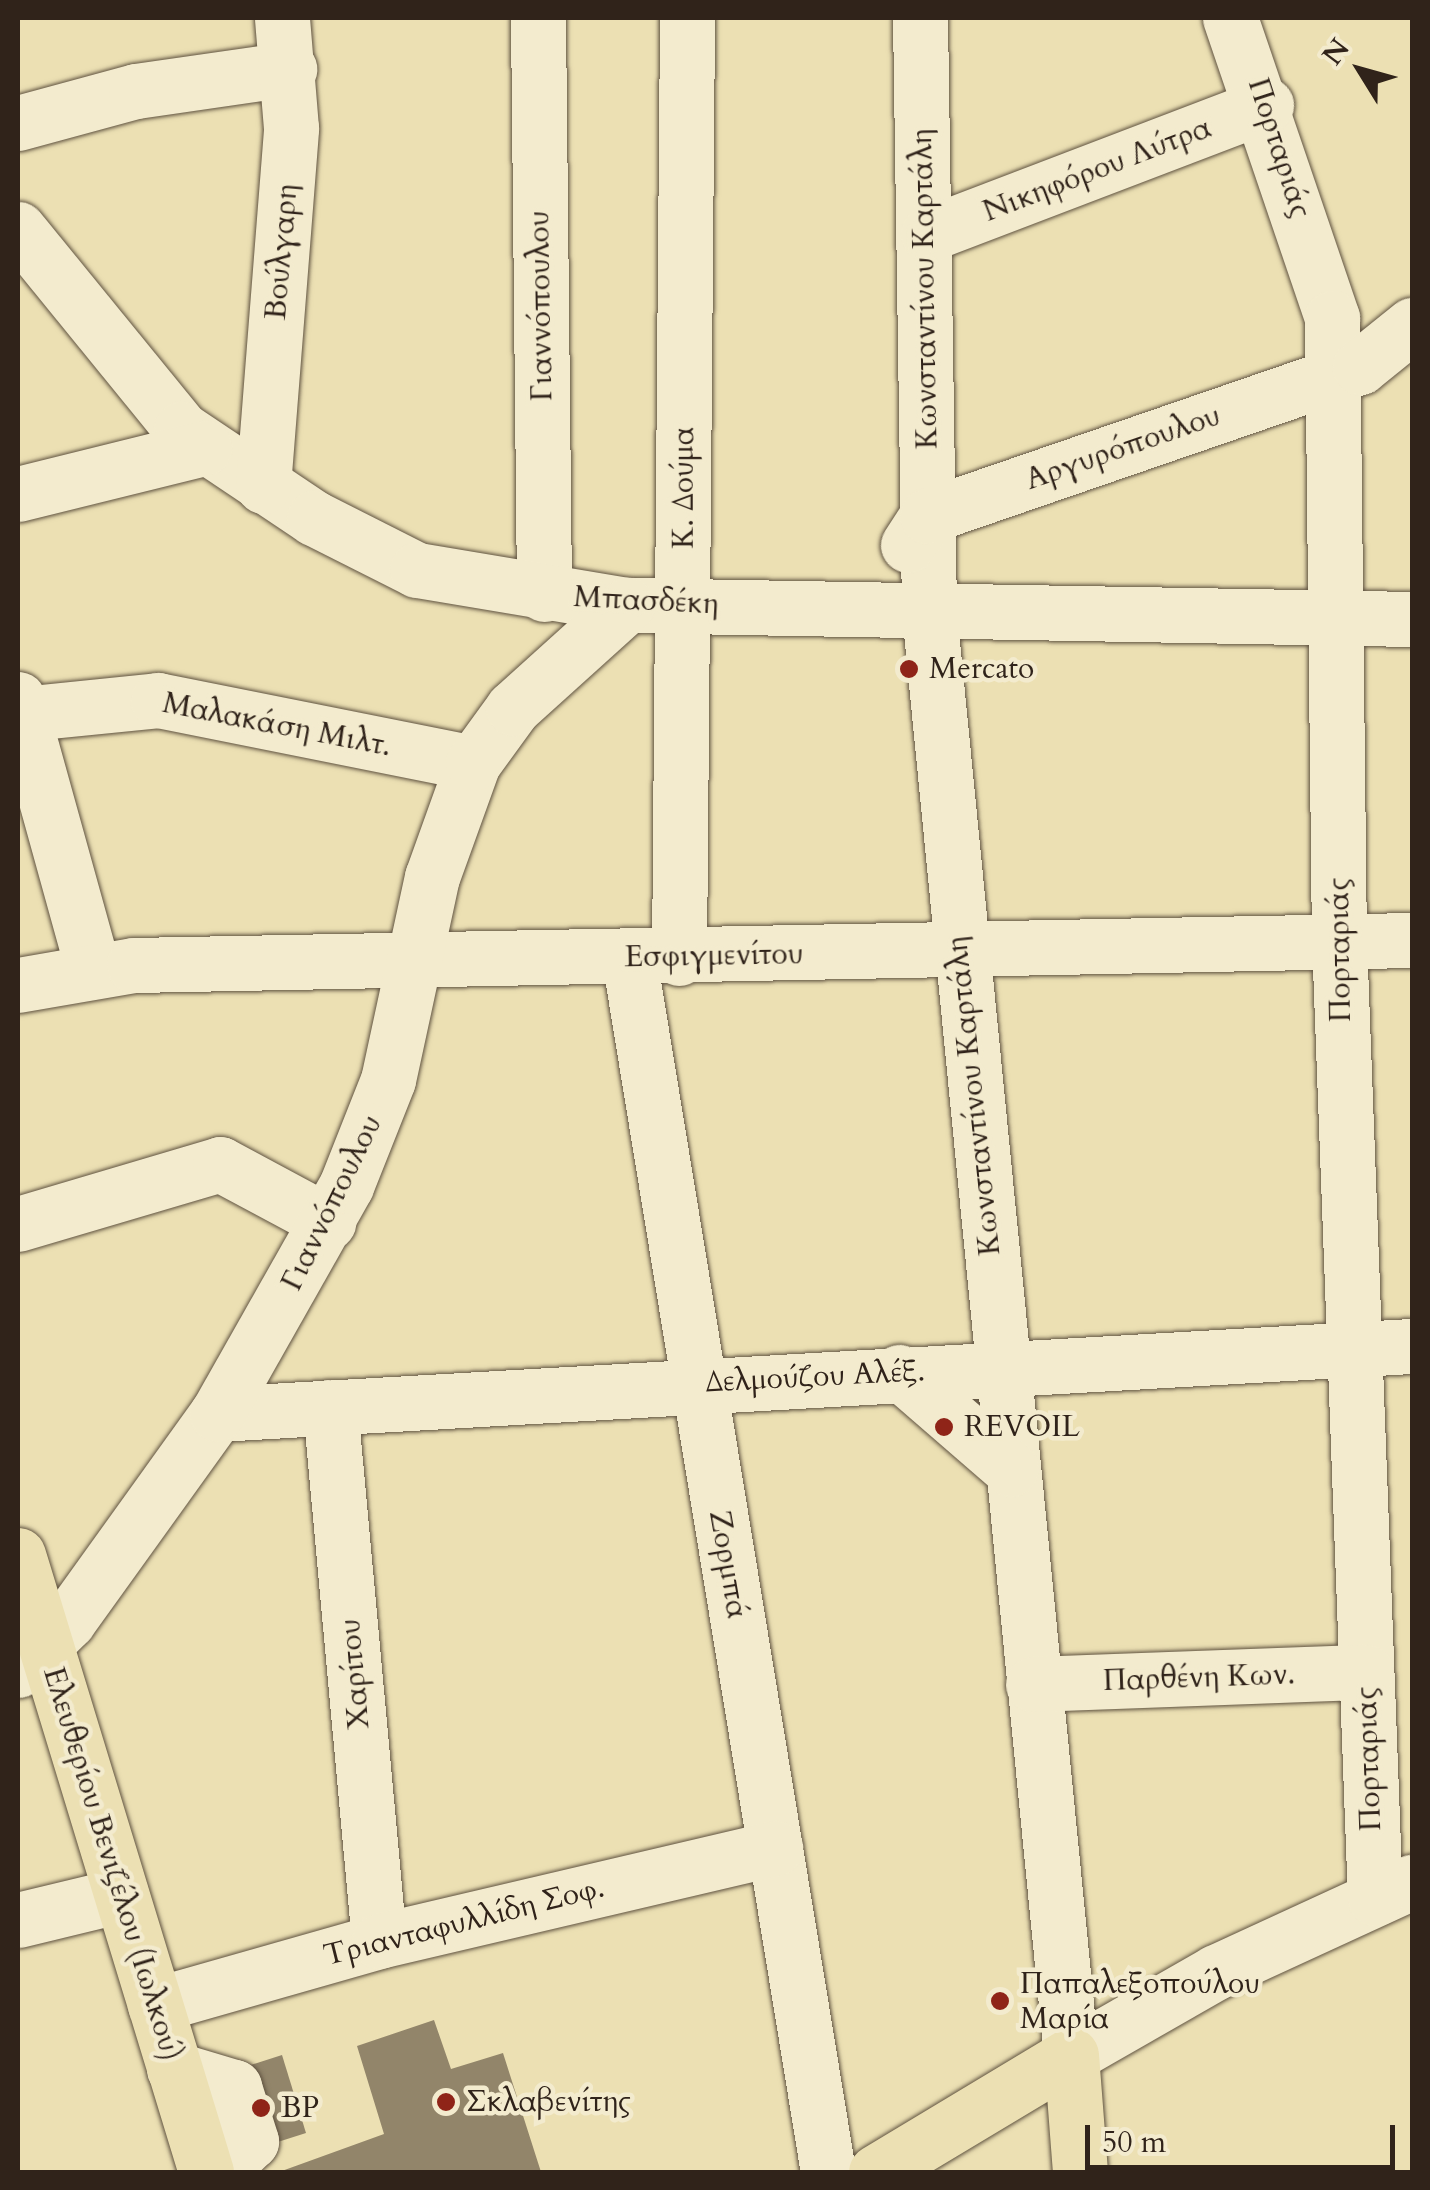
<!DOCTYPE html>
<html>
<head>
<meta charset="utf-8">
<style>
  body { margin:0 }
  #map { position:relative; width:1430px; height:2190px; overflow:hidden; background:#ece0b3; font-family:Cardo,serif }
  div>[style] { position:absolute }
  [style*='--x'] { left:calc(var(--x)*1px); top:calc(var(--y)*1px); width:calc(var(--w)*1px); rotate:calc(var(--a)*1deg) }
  .building>* { inset:0; background:#92856a }
  .roads { filter:drop-shadow(0 0 2px #5f5240) drop-shadow(0 0 2px #5f5240) }
  .minor>* { height:55px; margin:-27.5px; padding:0 27.5px; transform-origin:27.5px; border-radius:27.5px; background:#f3ebce }
  .major>* { height:55px; margin:-27.5px; padding:0 27.5px; transform-origin:27.5px; border-radius:27.5px; background:#ece0b3 }
  .dots>* { width:28px; height:28px; translate:-50% -50%; box-sizing:border-box; border:5px solid #f3ebce; border-radius:50% }
  span { translate:-50% -50%; white-space:nowrap; text-align:center; line-height:1.15; -webkit-text-stroke:9px #f3ebce; paint-order:stroke }
  .street-label { font-size:30px; color:#30231a }
  .poi-label { font-size:30px; color:#30231a }
  .left { translate:0 -50%; text-align:left }
  .frame { position:absolute; inset:0; border:20px solid #30231a; pointer-events:none }
  .north { position:absolute; left:1310px; top:20px; width:100px; height:100px; -webkit-text-stroke:8px #f3ebce; paint-order:stroke; rotate:307deg; font-size:28px; font-weight:700; line-height:40px; text-align:center; color:#30231a }
  .north::after { content:''; display:block; margin:auto; width:35px; height:45px; background:#30231a; clip-path:polygon(50% 0,100% 100%,50% 72%,0 100%) }
  .scale { position:absolute; left:1085px; top:2125px; width:310px; height:45px; box-sizing:border-box; border:5px solid #30231a; border-top:0; padding-left:12px; font-size:30px; line-height:35px; white-space:nowrap; color:#30231a; -webkit-text-stroke:8px #f3ebce; paint-order:stroke }
</style>
</head>
<body>
<div id="map">
  <div class="building">
    <div style="clip-path:polygon(434px 2020px,451px 2069px,503px 2053px,541px 2172px,279px 2172px,384px 2134px,357px 2046px)"></div>
    <div style="clip-path:polygon(282px 2055px,306px 2133px,259px 2148px,235px 2070px)"></div>
  </div>
  <div class="roads">
    <div class="minor">
      <div style="--x:538;--y:18;--w:576;--a:89.4"></div>
      <div style="--x:920;--y:18;--w:594;--a:89.13"></div>
      <div style="--x:929;--y:612;--w:1450;--a:84.38"></div>
      <div style="--x:1071;--y:2055;--w:167;--a:-29.8"></div>
      <div style="--x:1216;--y:1972;--w:216;--a:-24.7"></div>
      <div style="--x:1230;--y:18;--w:317;--a:71.2"></div>
      <div style="--x:1332;--y:318;--w:622;--a:89.36"></div>
      <div style="--x:1339;--y:940;--w:959;--a:87.85"></div>
      <div style="--x:18;--y:123;--w:122;--a:-15.2"></div>
      <div style="--x:136;--y:91;--w:155;--a:-8.2"></div>
      <div style="--x:18;--y:229;--w:258;--a:50.8"></div>
      <div style="--x:181;--y:429;--w:160;--a:33.8"></div>
      <div style="--x:314;--y:518;--w:115;--a:26.8"></div>
      <div style="--x:417;--y:570;--w:213;--a:9.5"></div>
      <div style="--x:627;--y:605;--w:785;--a:1.02"></div>
      <div style="--x:928;--y:234;--w:362;--a:-20.9"></div>
      <div style="--x:263;--y:486;--w:359;--a:-85.5"></div>
      <div style="--x:291;--y:128;--w:110;--a:-94.7"></div>
      <div style="--x:18;--y:494;--w:192;--a:-13.9"></div>
      <div style="--x:908;--y:545;--w:35;--a:-57"></div>
      <div style="--x:927;--y:516;--w:458;--a:-19"></div>
      <div style="--x:1360;--y:367;--w:67;--a:-38.9"></div>
      <div style="--x:18;--y:699;--w:281;--a:74.5"></div>
      <div style="--x:21;--y:714;--w:138;--a:-5.8"></div>
      <div style="--x:158;--y:700;--w:321;--a:11.3"></div>
      <div style="--x:629;--y:958;--w:1230;--a:80.69"></div>
      <div style="--x:679;--y:958;--w:940;--a:-89.51"></div>
      <div style="--x:18;--y:985;--w:118;--a:-9.8"></div>
      <div style="--x:134;--y:965;--w:1278;--a:-1.12"></div>
      <div style="--x:18;--y:1224;--w:211;--a:-16.5"></div>
      <div style="--x:220;--y:1164;--w:123;--a:28.2"></div>
      <div style="--x:899;--y:1372;--w:148;--a:40.9"></div>
      <div style="--x:330;--y:1407;--w:536;--a:84.76"></div>
      <div style="--x:217;--y:1414;--w:1197;--a:-3.26"></div>
      <div style="--x:18;--y:1670;--w:70;--a:-44.4"></div>
      <div style="--x:68;--y:1621;--w:255;--a:-54.3"></div>
      <div style="--x:217;--y:1414;--w:262;--a:-60.5"></div>
      <div style="--x:346;--y:1186;--w:114;--a:-68.4"></div>
      <div style="--x:388;--y:1080;--w:208;--a:-77.8"></div>
      <div style="--x:432;--y:877;--w:121;--a:-70.2"></div>
      <div style="--x:473;--y:763;--w:68;--a:-54"></div>
      <div style="--x:513;--y:708;--w:154;--a:-42.1"></div>
      <div style="--x:1033;--y:1684;--w:333;--a:-2.1"></div>
      <div style="--x:18;--y:1920;--w:106;--a:-13.6"></div>
      <div style="--x:155;--y:2005;--w:233;--a:-15.9"></div>
      <div style="--x:379;--y:1941;--w:407;--a:-13.2"></div>
      <div style="--x:174;--y:2069;--w:63;--a:16.7"></div>
      <div style="--x:234;--y:2087;--w:57;--a:72.5"></div>
      <div style="--x:251;--y:2141;--w:45;--a:135.9"></div>
    </div>
    <div class="major">
      <div style="--x:18;--y:1555;--w:645;--a:73.05"></div>
      <div style="--x:876;--y:2172;--w:227;--a:-31"></div>
      <div style="--x:1071;--y:2055;--w:117;--a:85.6"></div>
    </div>
  </div>
  <div class="dots">
    <div style="left:909px;top:669px;background:#8f2418"></div>
    <div style="left:944px;top:1427px;background:#8f2418"></div>
    <div style="left:1000px;top:2001px;background:#8f2418"></div>
    <div style="left:446px;top:2102px;background:#8f2418"></div>
    <div style="left:261px;top:2108px;background:#8f2418"></div>
  </div>
  <div class="street-label">
    <span style="left:1279px;top:148px;rotate:72deg">Πορταριάς</span>
    <span style="left:1097px;top:170px;rotate:-21deg">Νικηφόρου Λύτρα</span>
    <span style="left:282px;top:252px;rotate:-85deg">Βούλγαρη</span>
    <span style="left:925px;top:289px;rotate:-91deg">Κωνσταντίνου Καρτάλη</span>
    <span style="left:541px;top:306px;rotate:-91deg">Γιαννόπουλου</span>
    <span style="left:1123px;top:448px;rotate:-19deg">Αργυρόπουλου</span>
    <span style="left:684px;top:488px;rotate:-90deg">Κ. Δούμα</span>
    <span style="left:646px;top:601px;rotate:3deg">Μπασδέκη</span>
    <span style="left:277px;top:725px;rotate:11deg">Μαλακάση Μιλτ.</span>
    <span style="left:1340px;top:950px;rotate:-91deg">Πορταριάς</span>
    <span style="left:714px;top:956px;rotate:-1deg">Εσφιγμενίτου</span>
    <span style="left:974px;top:1096px;rotate:-96deg">Κωνσταντίνου Καρτάλη</span>
    <span style="left:332px;top:1203px;rotate:-64deg">Γιαννόπουλου</span>
    <span style="left:815px;top:1377px;rotate:-3deg">Δελμούζου Αλέξ.</span>
    <span style="left:728px;top:1565px;rotate:80deg">Ζορμπά</span>
    <span style="left:355px;top:1674px;rotate:-95deg">Χαρίτου</span>
    <span style="left:1199px;top:1678px;rotate:-2deg">Παρθένη Κων.</span>
    <span style="left:1369px;top:1759px;rotate:-92deg">Πορταριάς</span>
    <span style="left:112px;top:1864px;rotate:73deg">Ελευθερίου Βενιζέλου (Ιωλκού)</span>
    <span style="left:464px;top:1922px;rotate:-14deg">Τριανταφυλλίδη Σοφ.</span>
  </div>
  <div class="poi-label">
    <span class="left" style="left:929px;top:669px">Mercato</span>
    <span class="left" style="left:964px;top:1427px">REVOIL</span>
    <span class="left" style="left:1020px;top:2001px">Παπαλεξοπούλου<br>Μαρία</span>
    <span class="left" style="left:466px;top:2102px">Σκλαβενίτης</span>
    <span class="left" style="left:281px;top:2108px">BP</span>
  </div>
  <div class="frame"></div>
  <div class="north">N</div>
  <div class="scale">50 m</div>
</div>
</body>
</html>
